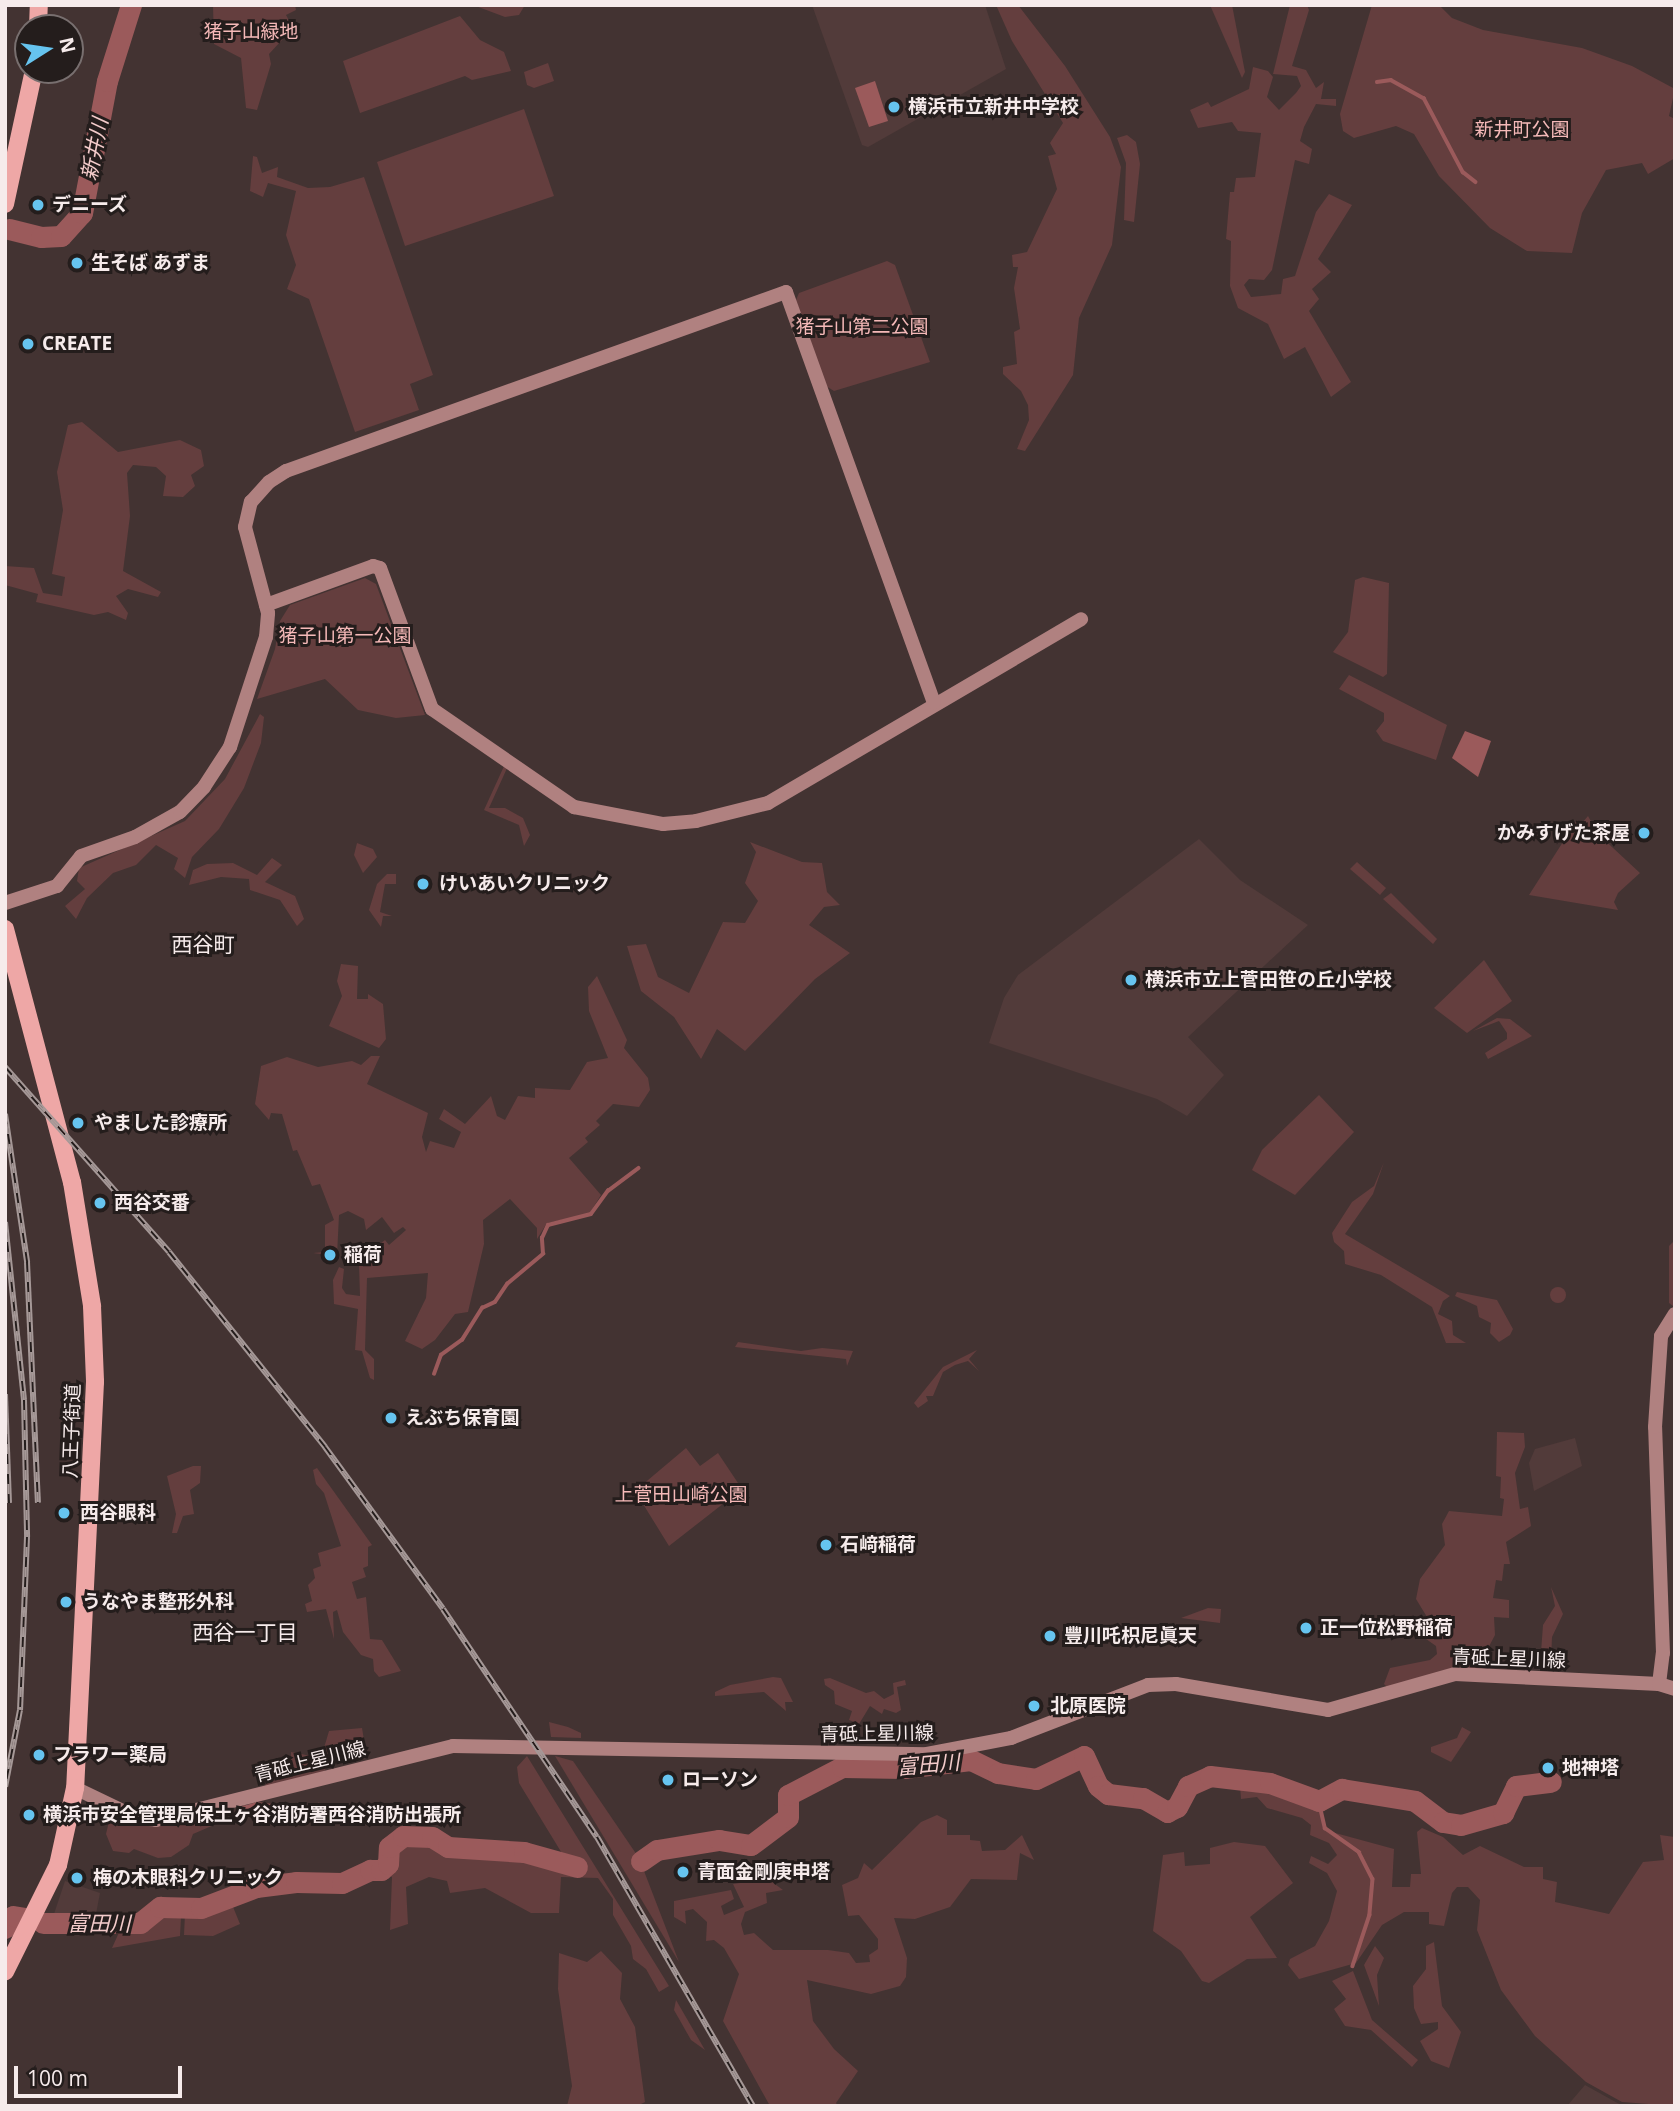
<!DOCTYPE html>
<html>
<head>
<meta charset="utf-8">
<style>
  body { margin:0 }
  #map { position:relative; width:1680px; height:2111px; overflow:hidden; background:#433332; font-family:"Open Sans","Noto Sans JP",sans-serif }
  div>[style] { position:absolute }
  [style*='--x'] { left:calc(var(--x)*1px); top:calc(var(--y)*1px); width:calc(var(--w)*1px); rotate:calc(var(--a)*1deg) }
  .built>* { inset:0; background:#523b3a }
  .green>* { inset:0; background:#643e3e }
  .round { border-radius:50% }
  .water>* { inset:0; background:#9b5a5b }
  .stream>* { height:3.5px; margin:-1.75px; padding:0 1.75px; transform-origin:1.75px; border-radius:1.75px; background:#9b5a5b }
  .river>* { height:21px; margin:-10.5px; padding:0 10.5px; transform-origin:10.5px; border-radius:10.5px; background:#9b5a5b }
  .secondary>* { height:14px; margin:-7px; padding:0 7px; transform-origin:7px; border-radius:7px; background:#b08180 }
  .highway>* { height:18px; margin:-9px; padding:0 9px; transform-origin:9px; border-radius:9px; background:#eea7a6 }
  .rail>* { height:6px; margin-top:-3px; transform-origin:0; background:repeating-linear-gradient(90deg,#241d1c 0 10px,#a59897 0 20px); box-sizing:border-box; border-block:2px solid #a59897 }
  .dots>* { width:19px; height:19px; translate:-50% -50%; box-sizing:border-box; border:4px solid #241d1c; border-radius:50% }
  span { translate:-50% -50%; white-space:nowrap; text-align:center; line-height:1.15; -webkit-text-stroke:6px #241d1c; paint-order:stroke }
  .park-label { font-size:19px; color:#f5b9b8 }
  .poi-label { font-size:19px; color:#f6ebeb; font-weight:700 }
  .left { translate:0 -50%; text-align:left }
  .right { translate:-100% -50%; text-align:right }
  .street-label { font-size:19px; color:#f6ebeb }
  .water-label { font-size:21px; color:#f4cccb; font-style:italic }
  .neighbourhood-label { font-size:21px; color:#f6ebeb }
  .frame { position:absolute; inset:0; border:7px solid #f6ebeb; pointer-events:none }
  .north { position:absolute; left:14px; top:14px; width:70px; height:70px; box-sizing:border-box; background:#241d1c; border:2px solid #786f6f; border-radius:50%; rotate:78deg; font-size:19px; font-weight:700; line-height:28px; text-align:center; color:#f6ebeb }
  .north::after { content:''; display:block; margin:auto; width:24px; height:32px; background:#66c4ef; clip-path:polygon(50% 0,100% 100%,50% 72%,0 100%) }
  .scale { position:absolute; left:14px; top:2066px; width:168px; height:32px; box-sizing:border-box; border:4px solid #f6ebeb; border-top:0; padding-left:9px; font-size:21px; line-height:24px; white-space:nowrap; color:#f6ebeb; -webkit-text-stroke:5px #241d1c; paint-order:stroke }
</style>
</head>
<body>
<div id="map">
  <div class="built">
    <div style="clip-path:polygon(812px 5px,985px 5px,1006px 69px,868px 147px,862px 145px)"></div>
    <div style="clip-path:polygon(1199px 839px,1240px 880px,1308px 925px,1188px 1037px,1224px 1075px,1187px 1116px,1157px 1099px,989px 1043px,1004px 998px,1018px 975px)"></div>
    <div style="clip-path:polygon(1575px 1438px,1582px 1466px,1534px 1491px,1529px 1463px,1535px 1449px)"></div>
    <div style="clip-path:polygon(65px 1881px,100px 1893px,95px 1919px,53px 1917px)"></div>
    <div style="clip-path:polygon(1585px 2085px,1621px 2105px,1625px 2106px,1567px 2106px)"></div>
  </div>
  <div class="green">
    <div style="clip-path:polygon(213px 5px,295px 5px,296px 10px,286px 15px,293px 28px,269px 54px,271px 64px,257px 110px,246px 108px,241px 58px,214px 44px)"></div>
    <div style="clip-path:polygon(473px 5px,525px 5px,519px 15px,505px 17px)"></div>
    <div style="clip-path:polygon(996px 5px,1018px 5px,1065px 66px,1110px 137px,1121px 167px,1112px 245px,1079px 318px,1073px 375px,1025px 451px,1017px 449px,1029px 420px,1028px 405px,1021px 391px,1003px 374px,1003px 367px,1017px 364px,1014px 332px,1020px 329px,1014px 288px,1018px 267px,1013px 267px,1012px 255px,1027px 252px,1057px 189px,1048px 156px,1056px 154px,1050px 143px,1063px 123px,1012px 41px)"></div>
    <div style="clip-path:polygon(1210px 5px,1232px 5px,1245px 72px,1242px 78px)"></div>
    <div style="clip-path:polygon(1290px 5px,1307px 5px,1309px 10px,1292px 66px,1306px 70px,1316px 88px,1324px 82px,1321px 99px,1336px 99px,1336px 106px,1316px 104px,1304px 127px,1300px 141px,1312px 149px,1309px 164px,1295px 160px,1272px 270px,1264px 280px,1249px 279px,1244px 285px,1251px 297px,1281px 294px,1283px 279px,1295px 276px,1316px 212px,1329px 194px,1352px 205px,1318px 259px,1331px 272px,1312px 289px,1319px 299px,1309px 311px,1351px 382px,1331px 397px,1305px 347px,1284px 359px,1268px 324px,1238px 308px,1230px 286px,1231px 241px,1226px 239px,1230px 192px,1234px 192px,1236px 178px,1255px 177px,1261px 133px,1238px 131px,1232px 122px,1198px 128px,1190px 110px,1208px 102px,1211px 107px,1249px 89px,1253px 67px,1268px 71px,1273px 77px,1267px 97px,1279px 110px,1296px 93px,1301px 86px,1297px 76px,1273px 74px)"></div>
    <div style="clip-path:polygon(1372px 5px,1439px 5px,1452px 18px,1483px 30px,1582px 48px,1632px 66px,1675px 89px,1669px 116px,1675px 119px,1675px 158px,1648px 174px,1642px 163px,1606px 170px,1582px 213px,1572px 253px,1527px 251px,1490px 228px,1439px 176px,1414px 134px,1396px 126px,1354px 138px,1343px 131px,1340px 114px)"></div>
    <div style="clip-path:polygon(460px 16px,480px 40px,504px 52px,511px 71px,472px 80px,465px 76px,360px 113px,343px 61px)"></div>
    <div style="clip-path:polygon(548px 63px,554px 81px,534px 88px,527px 85px,524px 72px)"></div>
    <div style="clip-path:polygon(524px 109px,554px 196px,405px 246px,377px 162px)"></div>
    <div style="clip-path:polygon(1127px 135px,1136px 142px,1140px 164px,1134px 222px,1124px 220px,1126px 163px,1117px 138px)"></div>
    <div style="clip-path:polygon(253px 156px,257px 157px,262px 173px,278px 167px,277px 177px,308px 188px,330px 187px,364px 177px,433px 375px,410px 384px,419px 410px,355px 432px,309px 299px,287px 289px,296px 265px,286px 235px,296px 191px,268px 183px,263px 197px,250px 191px)"></div>
    <div style="clip-path:polygon(887px 261px,895px 265px,930px 362px,834px 391px,826px 386px,796px 300px,799px 293px)"></div>
    <div style="clip-path:polygon(82px 422px,118px 452px,180px 440px,201px 450px,204px 466px,191px 475px,195px 486px,183px 497px,163px 496px,166px 476px,156px 467px,133px 465px,127px 473px,130px 516px,123px 571px,161px 592px,158px 597px,128px 589px,116px 596px,128px 613px,126px 620px,108px 612px,94px 615px,36px 602px,38px 594px,5px 585px,5px 566px,34px 568px,43px 593px,62px 596px,65px 577px,52px 574px,63px 510px,57px 472px,68px 425px)"></div>
    <div style="clip-path:polygon(1363px 577px,1389px 583px,1387px 674px,1383px 677px,1333px 652px,1348px 632px,1355px 580px)"></div>
    <div style="clip-path:polygon(365px 578px,376px 584px,425px 715px,396px 718px,358px 710px,325px 679px,257px 699px,275px 649px,280px 621px,290px 605px)"></div>
    <div style="clip-path:polygon(1349px 675px,1447px 725px,1436px 760px,1383px 741px,1376px 731px,1384px 721px,1384px 713px,1339px 689px)"></div>
    <div style="clip-path:polygon(260px 714px,264px 717px,261px 743px,244px 788px,219px 829px,192px 857px,185px 878px,174px 869px,178px 858px,156px 845px,136px 865px,113px 873px,87px 898px,76px 919px,65px 906px,85px 889px,77px 881px,79px 868px,185px 821px,225px 779px)"></div>
    <div style="clip-path:polygon(505px 764px,508px 766px,489px 808px,505px 808px,523px 818px,530px 835px,524px 846px,519px 825px,484px 810px)"></div>
    <div style="clip-path:polygon(1588px 816px,1598px 834px,1640px 873px,1618px 893px,1614px 902px,1618px 910px,1529px 895px,1577px 820px,1582px 823px)"></div>
    <div style="clip-path:polygon(750px 842px,802px 862px,822px 863px,827px 892px,840px 905px,824px 907px,809px 925px,850px 953px,815px 979px,745px 1051px,717px 1029px,701px 1059px,674px 1017px,641px 991px,627px 946px,646px 944px,658px 977px,689px 993px,723px 922px,745px 923px,758px 901px,745px 883px,756px 852px)"></div>
    <div style="clip-path:polygon(357px 843px,373px 849px,377px 857px,363px 873px,354px 855px)"></div>
    <div style="clip-path:polygon(272px 858px,282px 865px,265px 882px,295px 896px,304px 919px,297px 926px,280px 900px,250px 890px,249px 879px,221px 877px,189px 885px,193px 870px,207px 864px,233px 863px,257px 875px)"></div>
    <div style="clip-path:polygon(1357px 862px,1386px 888px,1380px 895px,1350px 869px)"></div>
    <div style="clip-path:polygon(387px 874px,396px 874px,396px 884px,385px 884px,380px 912px,392px 916px,383px 916px,381px 927px,369px 910px,377px 884px)"></div>
    <div style="clip-path:polygon(1391px 893px,1437px 939px,1433px 944px,1383px 899px)"></div>
    <div style="clip-path:polygon(1484px 960px,1512px 1001px,1467px 1033px,1434px 1008px)"></div>
    <div style="clip-path:polygon(341px 964px,358px 966px,357px 999px,368px 999px,368px 994px,383px 1004px,386px 1039px,379px 1048px,329px 1026px,342px 996px,337px 981px)"></div>
    <div style="clip-path:polygon(597px 976px,627px 1040px,624px 1048px,648px 1078px,650px 1090px,639px 1107px,613px 1104px,596px 1121px,600px 1125px,585px 1138px,588px 1142px,569px 1158px,601px 1195px,589px 1214px,547px 1223px,537px 1239px,537px 1228px,510px 1199px,483px 1220px,484px 1244px,468px 1312px,455px 1314px,435px 1340px,422px 1349px,405px 1341px,426px 1298px,428px 1273px,367px 1278px,365px 1350px,374px 1359px,374px 1380px,370px 1378px,362px 1351px,355px 1350px,358px 1309px,334px 1304px,333px 1280px,339px 1267px,344px 1269px,342px 1288px,346px 1294px,360px 1296px,359px 1263px,374px 1257px,372px 1250px,385px 1240px,389px 1245px,406px 1230px,403px 1227px,394px 1233px,382px 1217px,366px 1230px,364px 1219px,348px 1211px,339px 1215px,337px 1256px,313px 1253px,325px 1252px,325px 1225px,334px 1220px,320px 1184px,312px 1186px,297px 1150px,293px 1151px,282px 1114px,271px 1113px,269px 1120px,255px 1104px,261px 1066px,287px 1057px,318px 1067px,352px 1061px,361px 1065px,371px 1056px,380px 1056px,367px 1084px,428px 1113px,422px 1137px,426px 1152px,430px 1141px,454px 1148px,461px 1132px,439px 1119px,444px 1109px,465px 1124px,491px 1096px,497px 1116px,505px 1120px,518px 1096px,535px 1098px,535px 1088px,570px 1090px,587px 1062px,608px 1058px,589px 1011px,588px 987px)"></div>
    <div style="clip-path:polygon(1497px 1018px,1510px 1019px,1532px 1036px,1488px 1059px,1485px 1053px,1507px 1039px,1507px 1033px,1499px 1021px,1473px 1031px)"></div>
    <div style="clip-path:polygon(1319px 1095px,1354px 1132px,1295px 1195px,1252px 1170px,1262px 1150px)"></div>
    <div style="clip-path:polygon(1384px 1162px,1373px 1194px,1345px 1234px,1450px 1296px,1443px 1301px,1438px 1314px,1452px 1321px,1453px 1335px,1466px 1343px,1446px 1343px,1432px 1307px,1381px 1275px,1345px 1264px,1344px 1251px,1334px 1242px,1332px 1233px,1352px 1202px,1374px 1186px)"></div>
    <div style="clip-path:polygon(1675px 1240px,1675px 1303px,1673px 1306px,1669px 1303px,1669px 1246px)"></div>
    <div class="round" style="left:1550px;top:1287px;width:16px;height:16px"></div>
    <div style="clip-path:polygon(1457px 1292px,1497px 1300px,1513px 1329px,1510px 1335px,1499px 1342px,1490px 1333px,1491px 1323px,1479px 1317px,1477px 1306px,1455px 1296px)"></div>
    <div style="clip-path:polygon(738px 1342px,801px 1351px,822px 1348px,853px 1351px,847px 1366px,846px 1359px,735px 1347px)"></div>
    <div style="clip-path:polygon(977px 1350px,969px 1359px,979px 1371px,968px 1361px,955px 1365px,943px 1372px,933px 1396px,926px 1396px,928px 1401px,918px 1408px,914px 1403px,943px 1367px)"></div>
    <div style="clip-path:polygon(1497px 1432px,1524px 1433px,1525px 1447px,1515px 1473px,1520px 1509px,1528px 1507px,1531px 1526px,1506px 1542px,1510px 1564px,1504px 1564px,1502px 1581px,1496px 1580px,1493px 1598px,1509px 1600px,1509px 1618px,1494px 1617px,1495px 1635px,1484px 1656px,1489px 1659px,1487px 1668px,1444px 1672px,1389px 1689px,1384px 1684px,1390px 1668px,1430px 1660px,1437px 1654px,1436px 1646px,1419px 1634px,1415px 1624px,1427px 1617px,1416px 1599px,1420px 1579px,1445px 1545px,1442px 1524px,1449px 1511px,1502px 1516px,1504px 1499px,1500px 1498px,1501px 1477px,1496px 1476px)"></div>
    <div style="clip-path:polygon(686px 1448px,700px 1466px,718px 1453px,742px 1489px,669px 1546px,635px 1491px)"></div>
    <div style="clip-path:polygon(193px 1466px,201px 1466px,200px 1483px,190px 1490px,194px 1514px,183px 1516px,177px 1533px,172px 1533px,176px 1514px,167px 1476px)"></div>
    <div style="clip-path:polygon(317px 1468px,372px 1545px,368px 1547px,368px 1566px,363px 1568px,366px 1577px,352px 1582px,357px 1599px,366px 1597px,370px 1639px,382px 1640px,401px 1671px,379px 1677px,374px 1671px,373px 1659px,361px 1655px,343px 1632px,337px 1610px,333px 1612px,334px 1639px,326px 1609px,307px 1612px,305px 1604px,312px 1601px,308px 1585px,315px 1578px,313px 1569px,321px 1566px,318px 1553px,341px 1546px,324px 1493px,316px 1484px,313px 1470px)"></div>
    <div style="clip-path:polygon(1551px 1587px,1563px 1614px,1552px 1637px,1551px 1661px,1540px 1666px,1543px 1625px,1555px 1606px)"></div>
    <div style="clip-path:polygon(1208px 1608px,1221px 1609px,1220px 1623px,1181px 1618px)"></div>
    <div style="clip-path:polygon(773px 1677px,781px 1678px,793px 1702px,785px 1702px,786px 1711px,764px 1692px,715px 1696px,715px 1692px,730px 1685px)"></div>
    <div style="clip-path:polygon(830px 1678px,866px 1693px,874px 1691px,884px 1699px,894px 1694px,893px 1683px,905px 1680px,906px 1685px,897px 1687px,901px 1710px,896px 1713px,884px 1709px,882px 1714px,870px 1706px,859px 1724px,849px 1720px,852px 1711px,835px 1704px,834px 1691px,825px 1685px,824px 1679px)"></div>
    <div style="clip-path:polygon(549px 1722px,568px 1727px,581px 1733px,581px 1738px,551px 1737px)"></div>
    <div style="clip-path:polygon(1462px 1727px,1471px 1732px,1451px 1762px,1431px 1752px,1431px 1747px,1457px 1738px)"></div>
    <div style="clip-path:polygon(362px 1728px,364px 1740px,334px 1752px,322px 1776px,265px 1786px,275px 1763px,291px 1763px,291px 1752px,321px 1758px,329px 1731px)"></div>
    <div style="clip-path:polygon(527px 1756px,669px 1986px,659px 1992px,646px 1969px,633px 1959px,631px 1946px,613px 1915px,613px 1899px,598px 1878px,561px 1877px,559px 1913px,531px 1913px,485px 1888px,450px 1893px,447px 1881px,429px 1877px,406px 1887px,408px 1924px,390px 1930px,392px 1877px,382px 1873px,389px 1867px,392px 1848px,403px 1839px,431px 1839px,448px 1849px,525px 1854px,566px 1872px,563px 1855px,519px 1783px,517px 1767px)"></div>
    <div style="clip-path:polygon(555px 1756px,573px 1761px,639px 1858px,679px 1962px)"></div>
    <div style="clip-path:polygon(1256px 1785px,1279px 1788px,1316px 1802px,1328px 1831px,1394px 1849px,1392px 1887px,1410px 1887px,1411px 1874px,1421px 1874px,1417px 1832px,1422px 1828px,1443px 1837px,1463px 1855px,1480px 1846px,1524px 1867px,1543px 1867px,1543px 1879px,1557px 1882px,1555px 1902px,1609px 1914px,1643px 1862px,1664px 1860px,1660px 1835px,1675px 1837px,1675px 2106px,1622px 2102px,1586px 2082px,1535px 2036px,1501px 1990px,1477px 1930px,1480px 1900px,1468px 1887px,1457px 1887px,1452px 1893px,1444px 1926px,1429px 1924px,1429px 1912px,1404px 1912px,1382px 1925px,1356px 1963px,1299px 1979px,1288px 1965px,1290px 1959px,1315px 1946px,1329px 1921px,1337px 1891px,1327px 1873px,1309px 1863px,1311px 1856px,1328px 1864px,1337px 1855px,1329px 1843px,1310px 1835px,1311px 1825px,1302px 1818px,1267px 1808px,1257px 1797px,1241px 1799px,1240px 1786px)"></div>
    <div style="clip-path:polygon(111px 1813px,153px 1827px,209px 1815px,214px 1825px,193px 1834px,189px 1845px,171px 1857px,158px 1858px,134px 1849px,129px 1853px,113px 1851px,106px 1834px)"></div>
    <div style="clip-path:polygon(937px 1815px,947px 1820px,947px 1835px,970px 1835px,970px 1840px,980px 1841px,982px 1851px,1005px 1850px,1022px 1835px,1034px 1860px,1020px 1853px,1017px 1880px,971px 1879px,950px 1907px,915px 1919px,894px 1918px,907px 1958px,906px 1977px,900px 1986px,871px 1994px,807px 1980px,813px 2021px,834px 2049px,858px 2071px,836px 2103px,838px 2106px,770px 2106px,723px 2021px,739px 1974px,724px 1948px,714px 1940px,706px 1941px,707px 1922px,693px 1909px,685px 1911px,686px 1924px,674px 1917px,674px 1901px,731px 1890px,734px 1899px,721px 1906px,724px 1915px,744px 1907px,733px 1884px,768px 1879px,783px 1890px,766px 1893px,767px 1903px,745px 1912px,741px 1924px,744px 1935px,754px 1933px,773px 1950px,828px 1950px,849px 1953px,856px 1963px,870px 1962px,869px 1955px,878px 1949px,878px 1939px,859px 1915px,848px 1916px,842px 1885px,858px 1878px,864px 1863px,872px 1870px,921px 1822px)"></div>
    <div style="clip-path:polygon(1234px 1842px,1265px 1846px,1293px 1883px,1250px 1917px,1277px 1958px,1247px 1959px,1209px 1983px,1202px 1981px,1181px 1951px,1153px 1931px,1163px 1855px,1184px 1852px,1185px 1866px,1210px 1864px,1210px 1848px)"></div>
    <div style="clip-path:polygon(231px 1902px,240px 1924px,213px 1936px,184px 1935px,185px 1913px,162px 1908px,204px 1910px)"></div>
    <div style="clip-path:polygon(159px 1912px,181px 1917px,180px 1936px,112px 1948px,121px 1928px,145px 1927px)"></div>
    <div style="clip-path:polygon(1434px 1942px,1442px 2006px,1461px 2032px,1449px 2068px,1431px 2061px,1420px 2041px,1438px 2029px,1438px 2022px,1421px 2024px,1414px 2008px,1413px 1986px,1426px 1969px,1426px 1946px)"></div>
    <div style="clip-path:polygon(1375px 1946px,1384px 1958px,1377px 1975px,1379px 2006px,1364px 1965px)"></div>
    <div style="clip-path:polygon(601px 1951px,622px 1973px,620px 1999px,635px 2027px,645px 2102px,637px 2106px,567px 2106px,572px 2086px,558px 1989px,559px 1953px,587px 1962px)"></div>
    <div style="clip-path:polygon(1353px 1971px,1372px 2020px,1418px 2060px,1412px 2067px,1371px 2030px,1345px 2026px,1334px 2009px,1346px 1999px,1332px 1981px)"></div>
    <div style="clip-path:polygon(676px 2000px,705px 2050px,691px 2040px,674px 2010px)"></div>
  </div>
  <div class="water">
    <div style="clip-path:polygon(875px 81px,888px 121px,869px 127px,855px 88px)"></div>
    <div style="clip-path:polygon(1465px 731px,1491px 741px,1478px 777px,1452px 758px)"></div>
  </div>
  <div class="stream">
    <div style="--x:1377;--y:82;--w:14;--a:-8"></div>
    <div style="--x:1391;--y:80;--w:38;--a:29"></div>
    <div style="--x:1424;--y:98;--w:84;--a:62.2"></div>
    <div style="--x:1463;--y:172;--w:16;--a:38"></div>
    <div style="--x:434;--y:1374;--w:20;--a:-70"></div>
    <div style="--x:441;--y:1355;--w:26;--a:-36"></div>
    <div style="--x:462;--y:1340;--w:38;--a:-58"></div>
    <div style="--x:482;--y:1308;--w:14;--a:-25"></div>
    <div style="--x:495;--y:1302;--w:22;--a:-56"></div>
    <div style="--x:507;--y:1284;--w:47;--a:-39.8"></div>
    <div style="--x:543;--y:1254;--w:16;--a:-94"></div>
    <div style="--x:542;--y:1238;--w:14;--a:-65"></div>
    <div style="--x:548;--y:1225;--w:44;--a:-14.3"></div>
    <div style="--x:591;--y:1214;--w:29;--a:-54"></div>
    <div style="--x:608;--y:1191;--w:38;--a:-37"></div>
    <div style="--x:1319;--y:1801;--w:28;--a:77"></div>
    <div style="--x:1325;--y:1828;--w:42;--a:35.2"></div>
    <div style="--x:1359;--y:1852;--w:30;--a:63"></div>
    <div style="--x:1373;--y:1879;--w:36;--a:95"></div>
    <div style="--x:1370;--y:1915;--w:54;--a:108.4"></div>
    <div style="--x:243;--y:1819;--w:11;--a:-85"></div>
    <div style="--x:244;--y:1808;--w:14;--a:-17"></div>
    <div style="--x:257;--y:1804;--w:44;--a:7.8"></div>
    <div style="--x:301;--y:1810;--w:18;--a:-16"></div>
  </div>
  <div class="river">
    <div style="--x:9;--y:229;--w:33;--a:14"></div>
    <div style="--x:41;--y:237;--w:20;--a:-3"></div>
    <div style="--x:61;--y:236;--w:31;--a:-48"></div>
    <div style="--x:82;--y:213;--w:134;--a:-79.3"></div>
    <div style="--x:107;--y:81;--w:80;--a:-72.5"></div>
    <div style="--x:641;--y:1861;--w:19;--a:-35"></div>
    <div style="--x:657;--y:1850;--w:63;--a:-9.2"></div>
    <div style="--x:719;--y:1840;--w:32;--a:9"></div>
    <div style="--x:751;--y:1845;--w:46;--a:-37.1"></div>
    <div style="--x:788;--y:1817;--w:22;--a:-90"></div>
    <div style="--x:788;--y:1795;--w:61;--a:-27.4"></div>
    <div style="--x:842;--y:1767;--w:62;--a:0.9"></div>
    <div style="--x:904;--y:1768;--w:67;--a:-6.8"></div>
    <div style="--x:971;--y:1760;--w:30;--a:26"></div>
    <div style="--x:998;--y:1773;--w:38;--a:9"></div>
    <div style="--x:1036;--y:1779;--w:53;--a:-25.6"></div>
    <div style="--x:1084;--y:1756;--w:33;--a:65"></div>
    <div style="--x:1098;--y:1786;--w:13;--a:39"></div>
    <div style="--x:1108;--y:1794;--w:35;--a:7"></div>
    <div style="--x:1143;--y:1798;--w:28;--a:30"></div>
    <div style="--x:1167;--y:1812;--w:11;--a:-27"></div>
    <div style="--x:1177;--y:1807;--w:24;--a:-62"></div>
    <div style="--x:1188;--y:1786;--w:24;--a:-24"></div>
    <div style="--x:1210;--y:1776;--w:60;--a:6.7"></div>
    <div style="--x:1270;--y:1783;--w:52;--a:20.2"></div>
    <div style="--x:1319;--y:1801;--w:26;--a:-28"></div>
    <div style="--x:1342;--y:1789;--w:74;--a:9.3"></div>
    <div style="--x:1415;--y:1801;--w:35;--a:37"></div>
    <div style="--x:1443;--y:1822;--w:18;--a:9"></div>
    <div style="--x:1461;--y:1825;--w:44;--a:-15.9"></div>
    <div style="--x:1503;--y:1813;--w:30;--a:-64"></div>
    <div style="--x:1516;--y:1786;--w:35;--a:-7"></div>
    <div style="--x:43;--y:1923;--w:97;--a:0"></div>
    <div style="--x:140;--y:1923;--w:26;--a:-39"></div>
    <div style="--x:160;--y:1907;--w:41;--a:1.4"></div>
    <div style="--x:201;--y:1908;--w:59;--a:-20.9"></div>
    <div style="--x:256;--y:1887;--w:40;--a:-7.1"></div>
    <div style="--x:296;--y:1882;--w:46;--a:1.2"></div>
    <div style="--x:342;--y:1883;--w:31;--a:-25"></div>
    <div style="--x:370;--y:1870;--w:11;--a:0"></div>
    <div style="--x:381;--y:1870;--w:9;--a:-41"></div>
    <div style="--x:388;--y:1864;--w:17;--a:-87"></div>
    <div style="--x:389;--y:1847;--w:18;--a:-38"></div>
    <div style="--x:403;--y:1836;--w:29;--a:2"></div>
    <div style="--x:432;--y:1837;--w:19;--a:32"></div>
    <div style="--x:448;--y:1847;--w:76;--a:3.8"></div>
    <div style="--x:524;--y:1852;--w:55;--a:15.8"></div>
    <div style="--x:5;--y:1928;--w:14;--a:-56"></div>
    <div style="--x:13;--y:1916;--w:11;--a:10"></div>
  </div>
  <div class="secondary">
    <div style="--x:266;--y:605;--w:114;--a:-20"></div>
    <div style="--x:373;--y:566;--w:7;--a:16"></div>
    <div style="--x:380;--y:568;--w:150;--a:69.8"></div>
    <div style="--x:432;--y:709;--w:173;--a:34.6"></div>
    <div style="--x:574;--y:807;--w:91;--a:10.8"></div>
    <div style="--x:663;--y:824;--w:33;--a:-5"></div>
    <div style="--x:696;--y:821;--w:74;--a:-14"></div>
    <div style="--x:768;--y:803;--w:363;--a:-30.4"></div>
    <div style="--x:5;--y:903;--w:55;--a:-18.1"></div>
    <div style="--x:57;--y:886;--w:38;--a:-51"></div>
    <div style="--x:81;--y:856;--w:57;--a:-19.4"></div>
    <div style="--x:135;--y:837;--w:51;--a:-29.1"></div>
    <div style="--x:180;--y:812;--w:35;--a:-46"></div>
    <div style="--x:204;--y:787;--w:48;--a:-57"></div>
    <div style="--x:230;--y:747;--w:116;--a:-71.9"></div>
    <div style="--x:266;--y:637;--w:24;--a:-85"></div>
    <div style="--x:268;--y:613;--w:89;--a:-105"></div>
    <div style="--x:245;--y:527;--w:26;--a:-77"></div>
    <div style="--x:251;--y:502;--w:27;--a:-48"></div>
    <div style="--x:269;--y:482;--w:20;--a:-33"></div>
    <div style="--x:286;--y:471;--w:531;--a:-19.7"></div>
    <div style="--x:786;--y:292;--w:436;--a:70.2"></div>
    <div style="--x:1659;--y:1684;--w:31;--a:-83"></div>
    <div style="--x:1663;--y:1653;--w:226;--a:-92"></div>
    <div style="--x:1655;--y:1427;--w:91;--a:-86.2"></div>
    <div style="--x:1661;--y:1336;--w:26;--a:-58"></div>
    <div style="--x:75;--y:1788;--w:67;--a:25.8"></div>
    <div style="--x:135;--y:1817;--w:21;--a:8"></div>
    <div style="--x:156;--y:1820;--w:306;--a:-14"></div>
    <div style="--x:453;--y:1746;--w:474;--a:1"></div>
    <div style="--x:927;--y:1754;--w:86;--a:-10.8"></div>
    <div style="--x:1011;--y:1738;--w:147;--a:-21.1"></div>
    <div style="--x:1148;--y:1685;--w:28;--a:-2"></div>
    <div style="--x:1176;--y:1684;--w:154;--a:9.7"></div>
    <div style="--x:1328;--y:1710;--w:132;--a:-15.8"></div>
    <div style="--x:1455;--y:1674;--w:204;--a:2.8"></div>
    <div style="--x:1659;--y:1684;--w:17;--a:17"></div>
  </div>
  <div class="highway">
    <div style="--x:38;--y:28;--w:23;--a:-88"></div>
    <div style="--x:5;--y:204;--w:137;--a:-77.8"></div>
    <div style="--x:5;--y:929;--w:262;--a:75.2"></div>
    <div style="--x:72;--y:1182;--w:126;--a:80.8"></div>
    <div style="--x:92;--y:1306;--w:76;--a:87.7"></div>
    <div style="--x:95;--y:1382;--w:406;--a:92.8"></div>
    <div style="--x:75;--y:1788;--w:79;--a:102.4"></div>
    <div style="--x:58;--y:1865;--w:119;--a:116.4"></div>
  </div>
  <div class="rail">
    <div style="--x:5;--y:1067;--w:247;--a:48.4"></div>
    <div style="--x:169;--y:1252;--w:250;--a:51.3"></div>
    <div style="--x:325;--y:1447;--w:200;--a:53.9"></div>
    <div style="--x:443;--y:1609;--w:275;--a:56"></div>
    <div style="--x:597;--y:1837;--w:311;--a:59.9"></div>
    <div style="--x:5;--y:1114;--w:150;--a:81.5"></div>
    <div style="--x:27;--y:1262;--w:241;--a:87.4"></div>
    <div style="--x:5;--y:1222;--w:179;--a:83.9"></div>
    <div style="--x:24;--y:1400;--w:137;--a:88.7"></div>
    <div style="--x:27;--y:1537;--w:173;--a:92.3"></div>
    <div style="--x:20;--y:1710;--w:78;--a:101"></div>
    <div style="--x:5;--y:1394;--w:109;--a:87.9"></div>
  </div>
  <div class="dots">
    <div style="left:894px;top:107px;background:#66c4ef"></div>
    <div style="left:38px;top:205px;background:#66c4ef"></div>
    <div style="left:77px;top:263px;background:#66c4ef"></div>
    <div style="left:28px;top:344px;background:#66c4ef"></div>
    <div style="left:1644px;top:833px;background:#66c4ef"></div>
    <div style="left:423px;top:884px;background:#66c4ef"></div>
    <div style="left:1131px;top:980px;background:#66c4ef"></div>
    <div style="left:78px;top:1123px;background:#66c4ef"></div>
    <div style="left:100px;top:1203px;background:#66c4ef"></div>
    <div style="left:330px;top:1255px;background:#66c4ef"></div>
    <div style="left:391px;top:1418px;background:#66c4ef"></div>
    <div style="left:64px;top:1513px;background:#66c4ef"></div>
    <div style="left:826px;top:1545px;background:#66c4ef"></div>
    <div style="left:66px;top:1602px;background:#66c4ef"></div>
    <div style="left:1306px;top:1628px;background:#66c4ef"></div>
    <div style="left:1050px;top:1636px;background:#66c4ef"></div>
    <div style="left:1034px;top:1706px;background:#66c4ef"></div>
    <div style="left:39px;top:1755px;background:#66c4ef"></div>
    <div style="left:1548px;top:1768px;background:#66c4ef"></div>
    <div style="left:668px;top:1780px;background:#66c4ef"></div>
    <div style="left:29px;top:1815px;background:#66c4ef"></div>
    <div style="left:683px;top:1872px;background:#66c4ef"></div>
    <div style="left:77px;top:1878px;background:#66c4ef"></div>
  </div>
  <div class="park-label">
    <span style="left:251px;top:32px">猪子山緑地</span>
    <span style="left:1522px;top:130px">新井町公園</span>
    <span style="left:862px;top:327px">猪子山第二公園</span>
    <span style="left:345px;top:636px">猪子山第一公園</span>
    <span style="left:681px;top:1495px">上菅田山崎公園</span>
  </div>
  <div class="poi-label">
    <span class="left" style="left:908px;top:107px">横浜市立新井中学校</span>
    <span class="left" style="left:52px;top:205px">デニーズ</span>
    <span class="left" style="left:91px;top:263px">生そば あずま</span>
    <span class="left" style="left:42px;top:344px">CREATE</span>
    <span class="right" style="left:1630px;top:833px">かみすげた茶屋</span>
    <span class="left" style="left:439px;top:884px">けいあいクリニック</span>
    <span class="left" style="left:1145px;top:980px">横浜市立上菅田笹の丘小学校</span>
    <span class="left" style="left:94px;top:1123px">やました診療所</span>
    <span class="left" style="left:114px;top:1203px">西谷交番</span>
    <span class="left" style="left:344px;top:1255px">稲荷</span>
    <span class="left" style="left:405px;top:1418px">えぶち保育園</span>
    <span class="left" style="left:80px;top:1513px">西谷眼科</span>
    <span class="left" style="left:840px;top:1545px">石﨑稲荷</span>
    <span class="left" style="left:82px;top:1602px">うなやま整形外科</span>
    <span class="left" style="left:1320px;top:1628px">正一位松野稲荷</span>
    <span class="left" style="left:1064px;top:1636px">豐川吒枳尼眞天</span>
    <span class="left" style="left:1050px;top:1706px">北原医院</span>
    <span class="left" style="left:53px;top:1755px">フラワー薬局</span>
    <span class="left" style="left:1562px;top:1768px">地神塔</span>
    <span class="left" style="left:682px;top:1780px">ローソン</span>
    <span class="left" style="left:43px;top:1815px">横浜市安全管理局保土ヶ谷消防署西谷消防出張所</span>
    <span class="left" style="left:697px;top:1872px">青面金剛庚申塔</span>
    <span class="left" style="left:93px;top:1878px">梅の木眼科クリニック</span>
  </div>
  <div class="street-label">
    <span style="left:72px;top:1431px;rotate:-88deg">八王子街道</span>
    <span style="left:1509px;top:1659px;rotate:2deg">青砥上星川線</span>
    <span style="left:877px;top:1734px;rotate:-1deg">青砥上星川線</span>
    <span style="left:310px;top:1762px;rotate:-14deg">青砥上星川線</span>
  </div>
  <div class="water-label">
    <span style="left:94px;top:149px;rotate:-79deg">新井川</span>
    <span style="left:928px;top:1764px;rotate:-5deg">富田川</span>
    <span style="left:99px;top:1923px">富田川</span>
  </div>
  <div class="neighbourhood-label">
    <span style="left:203px;top:944px">西谷町</span>
    <span style="left:245px;top:1632px">西谷一丁目</span>
  </div>
  <div class="frame"></div>
  <div class="north">N</div>
  <div class="scale">100 m</div>
</div>
</body>
</html>
